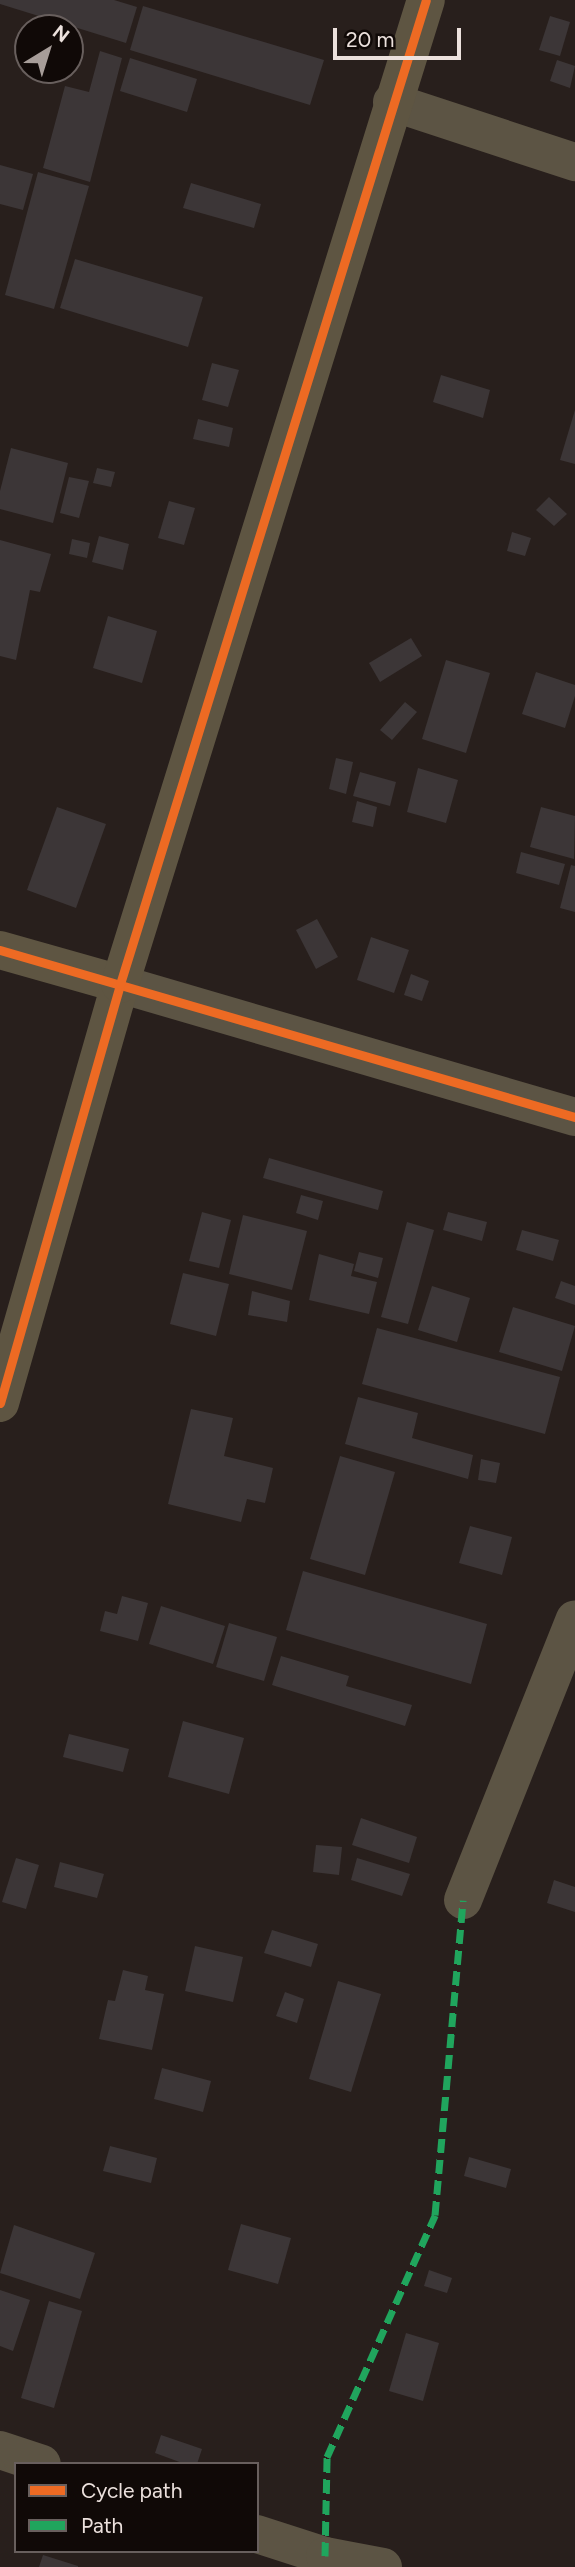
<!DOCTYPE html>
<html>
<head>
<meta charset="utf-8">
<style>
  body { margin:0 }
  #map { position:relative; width:575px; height:2567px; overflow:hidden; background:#281f1c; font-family:Figtree,sans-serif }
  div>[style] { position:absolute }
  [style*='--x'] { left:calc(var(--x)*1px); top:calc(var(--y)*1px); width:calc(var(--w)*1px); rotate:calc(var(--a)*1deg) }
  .building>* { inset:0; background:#3c3637 }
  .street>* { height:38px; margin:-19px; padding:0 19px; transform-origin:19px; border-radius:19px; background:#5c5444 }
  .secondary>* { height:38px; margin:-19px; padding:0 19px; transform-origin:19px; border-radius:19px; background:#5e5542 }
  .quiet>* { height:7px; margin-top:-3.5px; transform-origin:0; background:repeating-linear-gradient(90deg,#20a55d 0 14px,transparent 0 21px) }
  .cycleway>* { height:9px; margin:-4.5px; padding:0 4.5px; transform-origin:4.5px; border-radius:4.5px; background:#ed6a23 }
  span { translate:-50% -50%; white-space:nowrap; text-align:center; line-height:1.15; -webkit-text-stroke:6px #100907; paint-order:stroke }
  .legend { position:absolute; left:14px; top:2462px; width:245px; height:91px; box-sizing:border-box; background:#100907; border:2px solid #685f5d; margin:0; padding:9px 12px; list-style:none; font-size:21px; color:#ece1dd }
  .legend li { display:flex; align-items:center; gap:14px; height:35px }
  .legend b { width:35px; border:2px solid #685f5d }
  .north { position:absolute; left:14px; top:14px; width:70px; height:70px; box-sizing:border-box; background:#100907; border:2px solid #685f5d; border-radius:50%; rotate:38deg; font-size:19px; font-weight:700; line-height:28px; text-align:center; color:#ece1dd }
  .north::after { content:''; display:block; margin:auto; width:24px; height:32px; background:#a79d99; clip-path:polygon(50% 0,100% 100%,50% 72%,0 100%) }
  .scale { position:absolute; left:333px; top:28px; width:128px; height:32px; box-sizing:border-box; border:4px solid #ece1dd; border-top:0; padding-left:9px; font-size:21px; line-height:24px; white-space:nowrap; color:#ece1dd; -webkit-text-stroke:5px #100907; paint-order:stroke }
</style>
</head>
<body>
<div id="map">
  <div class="building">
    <div style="clip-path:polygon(0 0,114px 0,137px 7px,126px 43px,0 4px)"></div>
    <div style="clip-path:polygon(143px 6px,324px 60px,310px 105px,130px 50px)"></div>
    <div style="clip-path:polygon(550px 16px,570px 22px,560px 56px,539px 50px)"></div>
    <div style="clip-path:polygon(100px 51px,122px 58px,90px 182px,43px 168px,65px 86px,89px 92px)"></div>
    <div style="clip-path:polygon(130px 58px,197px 79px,187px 112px,120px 91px)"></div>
    <div style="clip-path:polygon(557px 60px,575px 66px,570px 88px,550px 81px)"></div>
    <div style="clip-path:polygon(0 165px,33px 174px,23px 210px,0 204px)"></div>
    <div style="clip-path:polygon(38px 172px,89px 186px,54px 309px,5px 295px)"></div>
    <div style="clip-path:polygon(191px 183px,261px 204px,254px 228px,183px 208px)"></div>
    <div style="clip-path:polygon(75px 259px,203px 297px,188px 347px,60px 308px)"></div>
    <div style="clip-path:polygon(212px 363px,239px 370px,228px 407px,202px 400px)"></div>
    <div style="clip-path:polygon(441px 375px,490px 390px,483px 418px,433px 402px)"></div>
    <div style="clip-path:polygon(575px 410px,575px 464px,560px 460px)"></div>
    <div style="clip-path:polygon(198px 419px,233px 428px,229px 447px,193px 439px)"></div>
    <div style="clip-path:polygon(11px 448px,68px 463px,53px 523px,0 509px,0 491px)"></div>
    <div style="clip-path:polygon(97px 468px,115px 472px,111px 487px,93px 483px)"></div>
    <div style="clip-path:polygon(69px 477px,89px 481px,79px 518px,60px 513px)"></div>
    <div style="clip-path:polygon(549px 497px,567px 514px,554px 526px,536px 510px)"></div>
    <div style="clip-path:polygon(169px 501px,195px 508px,184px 545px,158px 538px)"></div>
    <div style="clip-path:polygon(512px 532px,531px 538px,525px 556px,507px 551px)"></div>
    <div style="clip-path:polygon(99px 536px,129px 544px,123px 570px,92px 562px)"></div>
    <div style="clip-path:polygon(72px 539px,90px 543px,87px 558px,69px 554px)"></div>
    <div style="clip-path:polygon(0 540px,51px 554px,40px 592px,30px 590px,16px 660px,0 656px)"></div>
    <div style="clip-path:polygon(108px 616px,157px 631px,142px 683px,93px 668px)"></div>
    <div style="clip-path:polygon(411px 638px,422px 656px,380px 682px,369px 663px)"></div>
    <div style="clip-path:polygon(446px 660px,490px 673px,466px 753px,422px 739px)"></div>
    <div style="clip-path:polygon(536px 672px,575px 685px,575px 696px,565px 728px,522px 714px)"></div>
    <div style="clip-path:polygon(405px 702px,417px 712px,392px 740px,380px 730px)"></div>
    <div style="clip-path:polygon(336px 758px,353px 762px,346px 794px,329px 789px)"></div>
    <div style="clip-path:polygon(418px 768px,458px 780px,446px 823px,407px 812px)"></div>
    <div style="clip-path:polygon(360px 772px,396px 782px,390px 806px,353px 796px)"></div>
    <div style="clip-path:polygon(357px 801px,377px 807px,373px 827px,352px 822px)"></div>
    <div style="clip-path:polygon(57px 807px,106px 824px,76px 908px,27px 890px)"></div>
    <div style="clip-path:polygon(541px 807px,575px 816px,574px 859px,530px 847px)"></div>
    <div style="clip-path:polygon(521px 852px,565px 864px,559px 885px,516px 873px)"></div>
    <div style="clip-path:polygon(571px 865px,575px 866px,575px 912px,560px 908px)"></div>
    <div style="clip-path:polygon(317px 919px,338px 957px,316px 969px,296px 930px)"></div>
    <div style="clip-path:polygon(371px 937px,409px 950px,394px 993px,357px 980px)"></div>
    <div style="clip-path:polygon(411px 974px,429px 981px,422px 1001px,404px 995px)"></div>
    <div style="clip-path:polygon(269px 1158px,383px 1191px,378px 1210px,263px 1178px)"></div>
    <div style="clip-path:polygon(301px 1195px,323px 1201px,318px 1220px,296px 1213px)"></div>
    <div style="clip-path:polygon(202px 1212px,231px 1220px,219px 1268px,189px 1261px)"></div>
    <div style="clip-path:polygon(448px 1212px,487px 1222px,482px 1241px,443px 1230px)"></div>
    <div style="clip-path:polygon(243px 1215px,307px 1231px,292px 1290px,229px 1274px)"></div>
    <div style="clip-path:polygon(407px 1222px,434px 1230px,408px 1324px,381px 1317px)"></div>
    <div style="clip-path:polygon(522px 1230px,559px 1240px,553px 1261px,516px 1250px)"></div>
    <div style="clip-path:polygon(359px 1252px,383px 1258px,378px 1278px,354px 1271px)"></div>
    <div style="clip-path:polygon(319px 1254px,354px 1264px,351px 1276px,377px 1282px,369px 1314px,309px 1300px)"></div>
    <div style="clip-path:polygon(183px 1273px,229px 1284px,216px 1336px,170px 1324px)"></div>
    <div style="clip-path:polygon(561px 1281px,575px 1286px,575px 1305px,555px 1298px)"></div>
    <div style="clip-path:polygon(432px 1286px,470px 1298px,457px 1342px,418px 1330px)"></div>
    <div style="clip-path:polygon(252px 1291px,290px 1301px,287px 1322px,248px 1315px)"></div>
    <div style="clip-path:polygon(513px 1307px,575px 1326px,562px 1371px,499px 1352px)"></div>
    <div style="clip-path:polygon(377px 1328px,560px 1377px,545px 1434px,362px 1384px)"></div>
    <div style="clip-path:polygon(358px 1397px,418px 1413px,412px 1438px,473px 1455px,468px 1479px,345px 1444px)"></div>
    <div style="clip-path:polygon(191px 1409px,233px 1418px,224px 1456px,273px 1468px,265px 1503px,247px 1499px,241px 1522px,168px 1504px)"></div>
    <div style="clip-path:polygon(340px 1456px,395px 1472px,365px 1575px,310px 1559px)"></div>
    <div style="clip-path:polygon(481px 1459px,500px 1463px,496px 1483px,478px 1480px)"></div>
    <div style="clip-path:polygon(470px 1526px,512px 1537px,502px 1575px,459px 1563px)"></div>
    <div style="clip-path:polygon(303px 1571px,487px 1624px,471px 1684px,286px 1630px)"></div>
    <div style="clip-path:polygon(122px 1596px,148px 1603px,138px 1641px,100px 1631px,105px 1611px,117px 1614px)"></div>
    <div style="clip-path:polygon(161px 1606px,225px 1626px,213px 1664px,149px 1644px)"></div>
    <div style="clip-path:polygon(229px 1623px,277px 1637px,264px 1681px,216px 1667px)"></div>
    <div style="clip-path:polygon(281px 1656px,349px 1676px,346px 1686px,412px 1705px,405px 1726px,272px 1685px)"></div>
    <div style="clip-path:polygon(183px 1721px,244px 1738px,229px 1794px,168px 1777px)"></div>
    <div style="clip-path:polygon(69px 1734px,129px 1749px,123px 1772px,63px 1757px)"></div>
    <div style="clip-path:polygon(361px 1818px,417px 1837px,409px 1863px,352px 1845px)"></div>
    <div style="clip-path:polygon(316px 1845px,342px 1847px,339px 1875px,313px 1872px)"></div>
    <div style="clip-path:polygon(16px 1858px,39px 1865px,26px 1909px,2px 1902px)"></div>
    <div style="clip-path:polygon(357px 1858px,410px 1874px,402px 1896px,351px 1880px)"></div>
    <div style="clip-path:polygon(60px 1862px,104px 1874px,97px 1898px,54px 1887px)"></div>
    <div style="clip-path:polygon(554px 1880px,575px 1887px,575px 1912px,547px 1903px)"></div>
    <div style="clip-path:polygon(272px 1930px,318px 1944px,311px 1967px,264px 1953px)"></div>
    <div style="clip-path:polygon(195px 1946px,243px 1957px,233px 2002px,185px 1991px)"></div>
    <div style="clip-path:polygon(123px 1970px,148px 1976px,145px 1990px,164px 1994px,152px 2050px,99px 2039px,108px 2000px,115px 2001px)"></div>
    <div style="clip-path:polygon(338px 1981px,381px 1994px,351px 2092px,309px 2079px)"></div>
    <div style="clip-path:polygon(285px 1992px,304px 1999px,297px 2023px,276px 2016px)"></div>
    <div style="clip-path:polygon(162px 2068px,211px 2081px,203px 2112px,154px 2099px)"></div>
    <div style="clip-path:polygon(110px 2146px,157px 2158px,151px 2183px,103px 2171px)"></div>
    <div style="clip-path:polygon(469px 2157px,511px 2169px,506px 2188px,464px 2176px)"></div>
    <div style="clip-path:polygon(241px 2224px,291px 2238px,278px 2284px,228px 2270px)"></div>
    <div style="clip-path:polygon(14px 2225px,95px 2253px,80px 2299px,0 2273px)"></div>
    <div style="clip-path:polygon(429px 2270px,452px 2278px,447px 2293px,424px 2286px)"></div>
    <div style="clip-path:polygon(0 2290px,30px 2300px,13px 2351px,0 2346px)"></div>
    <div style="clip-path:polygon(49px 2301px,82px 2311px,54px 2408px,21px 2398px)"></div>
    <div style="clip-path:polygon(406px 2333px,439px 2343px,423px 2401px,389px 2391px)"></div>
    <div style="clip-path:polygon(161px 2435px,202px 2449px,197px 2464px,185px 2464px,155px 2453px)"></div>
    <div style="clip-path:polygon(43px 2555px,78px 2566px,78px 2567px,39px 2567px)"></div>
  </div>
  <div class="street">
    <div style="--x:392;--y:102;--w:193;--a:18.2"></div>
    <div style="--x:120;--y:984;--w:474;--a:16.3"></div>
    <div style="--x:463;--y:1900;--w:302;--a:-68.3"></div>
    <div style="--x:0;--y:2450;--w:44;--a:18.4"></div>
    <div style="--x:257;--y:2534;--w:71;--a:17.9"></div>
    <div style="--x:325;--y:2556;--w:59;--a:10.7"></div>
  </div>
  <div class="secondary">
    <div style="--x:0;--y:950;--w:125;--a:15.8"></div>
    <div style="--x:0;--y:1403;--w:436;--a:-74"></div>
    <div style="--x:120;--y:984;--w:1030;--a:-72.73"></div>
  </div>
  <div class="quiet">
    <div style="--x:325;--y:2556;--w:99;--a:-88.8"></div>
    <div style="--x:327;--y:2457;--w:265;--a:-65.9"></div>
    <div style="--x:435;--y:2215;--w:316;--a:-84.9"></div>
  </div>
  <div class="cycleway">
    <div style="--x:0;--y:950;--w:599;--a:16.2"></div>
    <div style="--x:0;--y:1403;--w:436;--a:-74"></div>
    <div style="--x:120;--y:984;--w:1030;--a:-72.73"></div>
  </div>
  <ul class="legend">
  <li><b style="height:9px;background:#ed6a23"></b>Cycle path</li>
  <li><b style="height:9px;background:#20a55d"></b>Path</li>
  </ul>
  <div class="north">N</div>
  <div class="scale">20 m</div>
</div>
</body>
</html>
